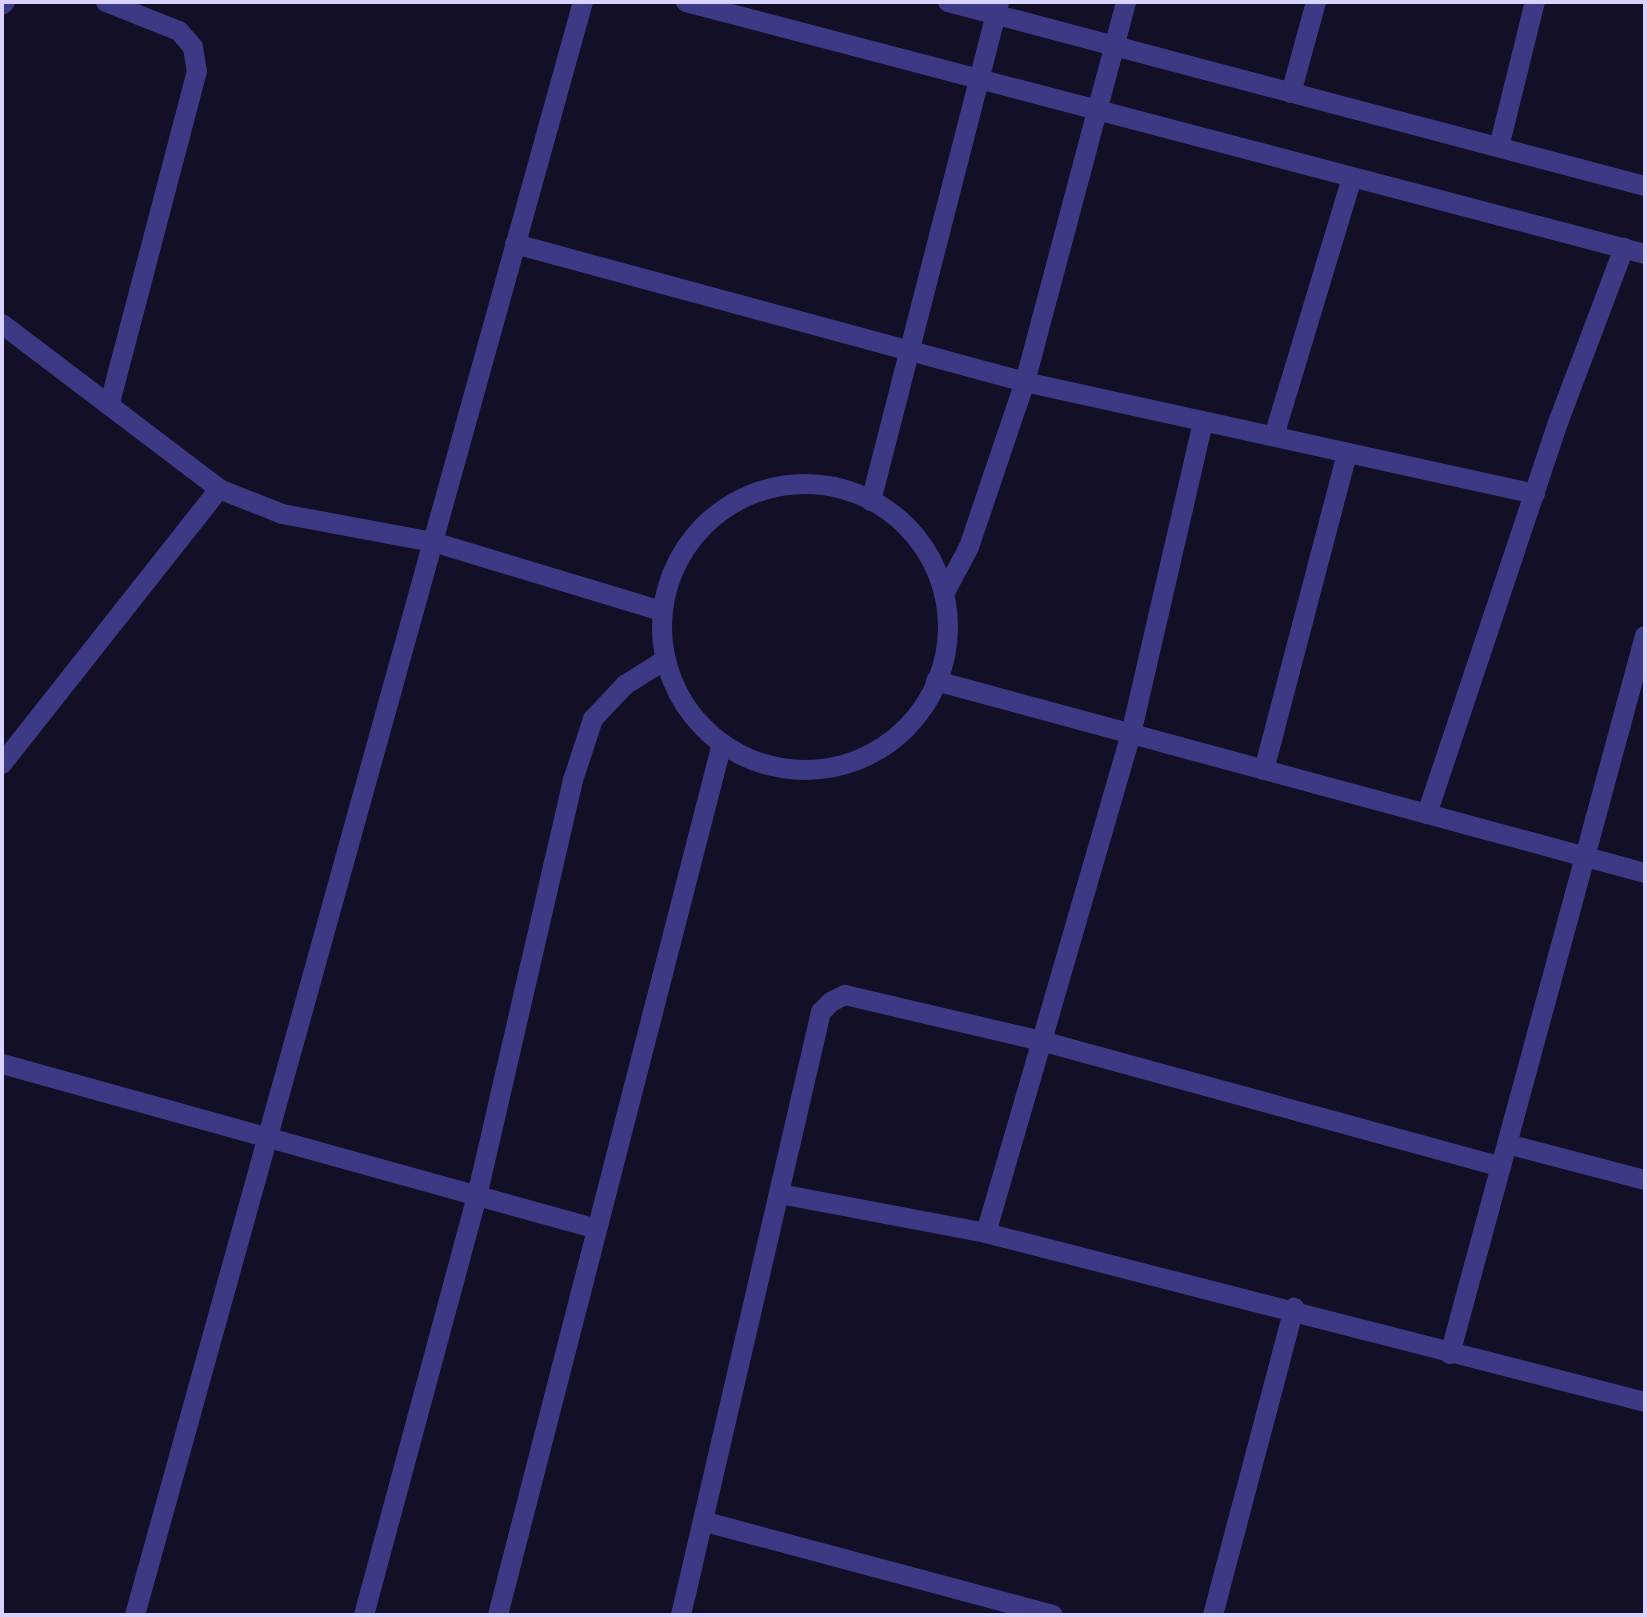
<!DOCTYPE html>
<html>
<head>
<meta charset="utf-8">
<style>
  body { margin:0 }
  #map { position:relative; width:1647px; height:1617px; overflow:hidden; background:#130f26; font-family:"DM Sans",sans-serif }
  div>[style] { position:absolute }
  [style*='--x'] { left:calc(var(--x)*1px); top:calc(var(--y)*1px); width:calc(var(--w)*1px); rotate:calc(var(--a)*1deg) }
  .street>* { height:20px; margin:-10px; padding:0 10px; transform-origin:10px; border-radius:10px; background:#3d3a85 }
  .street>.ring { margin:-10px; padding:0; box-sizing:content-box; background:none; border:20px solid #3d3a85; border-radius:50% }
  span { translate:-50% -50%; white-space:nowrap; text-align:center; line-height:1.15; -webkit-text-stroke:6px #130f26; paint-order:stroke }
  .frame { position:absolute; inset:0; border:4px solid #d9d4ff; pointer-events:none }
</style>
</head>
<body>
<div id="map">
  <div class="street">
    <div style="--x:106;--y:2;--w:79;--a:21.7"></div>
    <div style="--x:179;--y:31;--w:21;--a:49"></div>
    <div style="--x:193;--y:47;--w:24;--a:81"></div>
    <div style="--x:197;--y:71;--w:342;--a:104.7"></div>
    <div style="--x:686;--y:2;--w:992;--a:14.72"></div>
    <div style="--x:948;--y:2;--w:721;--a:14.79"></div>
    <div style="--x:2;--y:5;--w:4;--a:-45"></div>
    <div style="--x:1291;--y:93;--w:94;--a:-74.6"></div>
    <div style="--x:1499;--y:147;--w:149;--a:-76.1"></div>
    <div style="--x:515;--y:244;--w:528;--a:15.14"></div>
    <div style="--x:1025;--y:382;--w:522;--a:12.39"></div>
    <div style="--x:2;--y:324;--w:273;--a:37.2"></div>
    <div style="--x:219;--y:489;--w:68;--a:21.6"></div>
    <div style="--x:282;--y:514;--w:154;--a:10.5"></div>
    <div style="--x:433;--y:542;--w:239;--a:16.8"></div>
    <div style="--x:1274;--y:436;--w:270;--a:-73.2"></div>
    <div class="ring" style="left:662px;top:484px;width:266px;height:266px"></div>
    <div style="--x:871;--y:501;--w:515;--a:-75.61"></div>
    <div style="--x:944;--y:594;--w:53;--a:-62"></div>
    <div style="--x:969;--y:547;--w:174;--a:-71.3"></div>
    <div style="--x:1025;--y:382;--w:393;--a:-75.1"></div>
    <div style="--x:936;--y:681;--w:735;--a:15.15"></div>
    <div style="--x:2;--y:764;--w:350;--a:-51.7"></div>
    <div style="--x:1264;--y:770;--w:328;--a:-75.3"></div>
    <div style="--x:1427;--y:814;--w:416;--a:-71.5"></div>
    <div style="--x:1559;--y:420;--w:184;--a:-69.3"></div>
    <div style="--x:2;--y:1064;--w:617;--a:15.5"></div>
    <div style="--x:1507;--y:1144;--w:143;--a:14.6"></div>
    <div style="--x:780;--y:1194;--w:210;--a:10.7"></div>
    <div style="--x:986;--y:1233;--w:680;--a:14.38"></div>
    <div style="--x:986;--y:1233;--w:520;--a:-73.8"></div>
    <div style="--x:1131;--y:734;--w:321;--a:-77"></div>
    <div style="--x:1450;--y:1354;--w:744;--a:-74.81"></div>
    <div style="--x:706;--y:1522;--w:359;--a:15"></div>
    <div style="--x:135;--y:1615;--w:1674;--a:-74.48"></div>
    <div style="--x:364;--y:1615;--w:434;--a:-74.9"></div>
    <div style="--x:477;--y:1196;--w:427;--a:-77"></div>
    <div style="--x:573;--y:780;--w:64;--a:-71.8"></div>
    <div style="--x:593;--y:719;--w:47;--a:-46.7"></div>
    <div style="--x:625;--y:685;--w:47;--a:-32"></div>
    <div style="--x:498;--y:1615;--w:899;--a:-75.58"></div>
    <div style="--x:681;--y:1615;--w:619;--a:-76.93"></div>
    <div style="--x:821;--y:1012;--w:14;--a:-45"></div>
    <div style="--x:831;--y:1002;--w:16;--a:-27"></div>
    <div style="--x:845;--y:995;--w:205;--a:13.2"></div>
    <div style="--x:1045;--y:1042;--w:473;--a:15.3"></div>
    <div style="--x:1213;--y:1615;--w:318;--a:-75.2"></div>
  </div>
  <div class="frame"></div>
</div>
</body>
</html>
